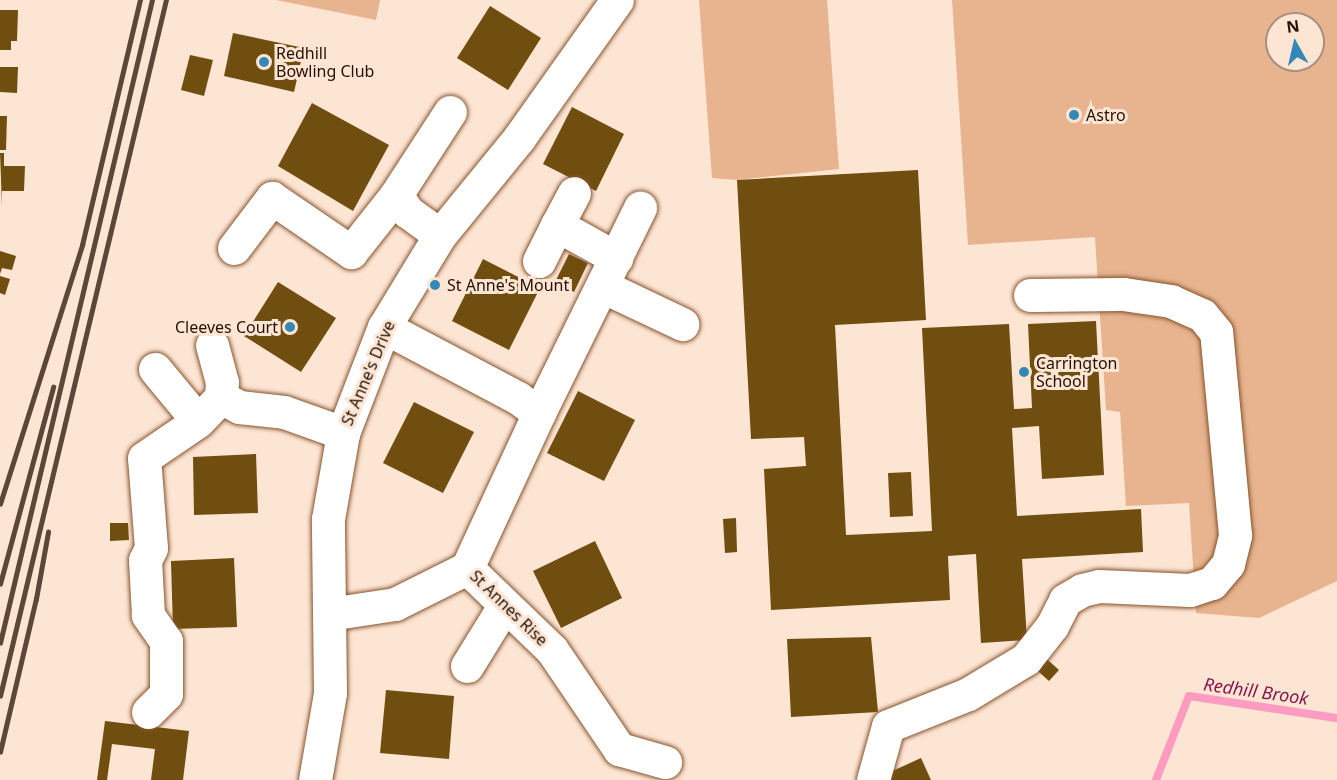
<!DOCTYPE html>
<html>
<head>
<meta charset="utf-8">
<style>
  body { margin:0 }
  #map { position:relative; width:1337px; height:780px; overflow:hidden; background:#fde5d4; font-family:"Noto Sans",sans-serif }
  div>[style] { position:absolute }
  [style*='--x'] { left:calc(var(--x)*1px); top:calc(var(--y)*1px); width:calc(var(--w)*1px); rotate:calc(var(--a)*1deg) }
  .green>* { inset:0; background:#e7b48f }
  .stream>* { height:8px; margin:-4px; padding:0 4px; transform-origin:4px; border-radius:4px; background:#fd9cc0 }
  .building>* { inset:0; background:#704e0f }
  .roads { filter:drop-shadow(0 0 2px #87542c) drop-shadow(0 0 2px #87542c) }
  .minor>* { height:33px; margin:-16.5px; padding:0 16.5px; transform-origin:16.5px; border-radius:16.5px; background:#fff }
  .rail>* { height:4.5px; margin:-2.25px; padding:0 2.25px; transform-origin:2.25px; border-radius:2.25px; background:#5c4637 }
  .dots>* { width:16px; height:16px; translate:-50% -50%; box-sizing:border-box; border:3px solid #fde5d4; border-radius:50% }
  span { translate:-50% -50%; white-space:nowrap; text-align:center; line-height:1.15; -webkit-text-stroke:6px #fde5d4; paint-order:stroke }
  .poi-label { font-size:16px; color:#251002 }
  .left { translate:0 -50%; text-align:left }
  .right { translate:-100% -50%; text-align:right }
  .street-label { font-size:16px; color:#251002 }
  .water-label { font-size:18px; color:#88174f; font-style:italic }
  .north { position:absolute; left:1265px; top:12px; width:60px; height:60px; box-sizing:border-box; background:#fde5d4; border:2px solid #a79080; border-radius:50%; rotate:352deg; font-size:16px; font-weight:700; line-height:24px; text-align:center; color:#251002 }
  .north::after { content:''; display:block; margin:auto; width:21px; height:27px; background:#3289b8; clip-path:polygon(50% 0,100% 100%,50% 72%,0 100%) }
</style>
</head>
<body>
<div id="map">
  <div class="green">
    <div style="clip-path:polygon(276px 0,380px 0,376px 20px)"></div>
    <div style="clip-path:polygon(699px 0,827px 0,839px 169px,737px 180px,712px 178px)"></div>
    <div style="clip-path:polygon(evenodd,952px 0,1337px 0,1337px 581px,1259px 618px,1196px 613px,1189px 503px,1126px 506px,1120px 412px,1106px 410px,1095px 237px,968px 245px,952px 0,1277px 24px,1313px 24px,1313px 60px,1277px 60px,1277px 24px)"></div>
  </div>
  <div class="stream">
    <div style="--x:1156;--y:780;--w:90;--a:-68.6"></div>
    <div style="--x:1189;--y:696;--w:150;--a:8.5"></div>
  </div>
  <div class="building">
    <div style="clip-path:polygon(490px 6px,541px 38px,508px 90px,457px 58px)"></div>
    <div style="clip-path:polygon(0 10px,18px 10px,17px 41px,11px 41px,11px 50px,0 50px)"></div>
    <div style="clip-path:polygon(233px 33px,304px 48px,294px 92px,224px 76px)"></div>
    <div style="clip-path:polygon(190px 55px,213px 60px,204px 96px,181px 90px)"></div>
    <div style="clip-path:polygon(0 67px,18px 67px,17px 93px,0 92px)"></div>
    <div style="clip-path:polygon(312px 103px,389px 145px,353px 211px,278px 166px)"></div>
    <div style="clip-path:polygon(572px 107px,624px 134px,596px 191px,543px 164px)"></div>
    <div style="clip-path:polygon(0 116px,7px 116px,6px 150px,0 150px)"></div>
    <div style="clip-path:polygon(0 153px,4px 153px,4px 166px,25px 166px,24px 191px,2px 191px,2px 206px)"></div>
    <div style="clip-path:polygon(918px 170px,926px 320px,835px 325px,846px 535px,932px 531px,922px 328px,1009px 324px,1014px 409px,1032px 408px,1028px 324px,1096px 321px,1104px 475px,1042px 479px,1039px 426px,1012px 428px,1017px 516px,1141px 509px,1143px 552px,1022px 559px,1027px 640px,981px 643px,976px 554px,948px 556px,950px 600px,771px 610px,764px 469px,806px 466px,804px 437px,751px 439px,737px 180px)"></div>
    <div style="clip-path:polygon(0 251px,16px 256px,12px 270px,2px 268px,0 274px)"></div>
    <div style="clip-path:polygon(569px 254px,588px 263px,574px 292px,555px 282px)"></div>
    <div style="clip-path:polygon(483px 259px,540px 288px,509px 350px,452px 321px)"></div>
    <div style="clip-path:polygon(0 276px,10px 279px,5px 295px,0 293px)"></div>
    <div style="clip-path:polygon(278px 282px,336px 318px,301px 372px,244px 336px)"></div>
    <div style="clip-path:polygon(578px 391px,635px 420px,604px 481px,547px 453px)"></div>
    <div style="clip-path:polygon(414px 402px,474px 432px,443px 493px,383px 463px)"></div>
    <div style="clip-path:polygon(256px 454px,258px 513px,194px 515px,193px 457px)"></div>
    <div style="clip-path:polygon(911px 472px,913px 516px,890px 517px,888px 473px)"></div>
    <div style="clip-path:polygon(736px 518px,737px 552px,725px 553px,723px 519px)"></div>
    <div style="clip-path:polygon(110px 523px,128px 523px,129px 540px,110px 541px)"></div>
    <div style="clip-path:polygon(595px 541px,622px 598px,561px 628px,533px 571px)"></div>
    <div style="clip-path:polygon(234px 558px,237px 627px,173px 629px,171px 561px)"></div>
    <div style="clip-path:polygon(871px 637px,878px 712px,791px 717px,787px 639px)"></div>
    <div style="clip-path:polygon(1040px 653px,1059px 670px,1049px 681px,1030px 664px)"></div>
    <div style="clip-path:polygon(386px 690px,454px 696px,449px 759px,380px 753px)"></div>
    <div style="clip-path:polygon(105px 721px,189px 731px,183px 780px,151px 780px,155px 749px,112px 744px,107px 780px,97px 780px)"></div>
    <div style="clip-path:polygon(921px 758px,931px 780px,891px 780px,888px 773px)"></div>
  </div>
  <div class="roads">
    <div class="minor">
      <div style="--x:396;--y:195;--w:99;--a:-57"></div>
      <div style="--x:557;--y:225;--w:36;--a:-62"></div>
      <div style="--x:234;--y:248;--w:63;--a:-52.8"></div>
      <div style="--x:272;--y:198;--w:96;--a:34.4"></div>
      <div style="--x:351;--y:252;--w:73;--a:-51.7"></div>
      <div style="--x:396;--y:195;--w:21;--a:55"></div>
      <div style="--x:408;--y:212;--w:39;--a:36"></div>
      <div style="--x:539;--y:261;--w:40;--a:-63.4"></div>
      <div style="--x:557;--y:225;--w:68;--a:29.2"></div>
      <div style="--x:602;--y:286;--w:89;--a:25.4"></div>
      <div style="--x:384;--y:327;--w:152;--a:27.9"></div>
      <div style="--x:518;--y:398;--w:26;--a:36"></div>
      <div style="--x:539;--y:413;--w:171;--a:114.9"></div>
      <div style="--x:467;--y:568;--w:118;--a:44"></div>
      <div style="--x:552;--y:650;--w:120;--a:55.9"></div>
      <div style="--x:619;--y:749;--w:48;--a:15.8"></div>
      <div style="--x:212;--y:345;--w:38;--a:75"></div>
      <div style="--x:222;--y:382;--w:15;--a:94"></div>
      <div style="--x:155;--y:369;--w:67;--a:50.4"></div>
      <div style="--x:221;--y:397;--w:21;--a:29"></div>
      <div style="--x:239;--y:407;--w:45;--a:6.3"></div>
      <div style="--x:284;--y:412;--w:63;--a:19.6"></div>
      <div style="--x:539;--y:413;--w:229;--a:-63.8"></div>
      <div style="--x:329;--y:614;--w:67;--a:-8.6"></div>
      <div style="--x:395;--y:604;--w:80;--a:-26.6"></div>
      <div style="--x:467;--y:666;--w:70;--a:-58.3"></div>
      <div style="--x:148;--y:712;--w:25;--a:-45"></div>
      <div style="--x:166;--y:694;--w:53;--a:-90"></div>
      <div style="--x:166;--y:641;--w:32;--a:-125"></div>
      <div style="--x:148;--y:615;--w:55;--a:-93.1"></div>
      <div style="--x:145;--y:560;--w:13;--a:-63"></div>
      <div style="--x:151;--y:548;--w:90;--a:-94.4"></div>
      <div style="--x:144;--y:458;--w:65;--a:-34.4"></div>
      <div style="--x:198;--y:421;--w:33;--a:-46"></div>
      <div style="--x:315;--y:780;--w:88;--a:-80.2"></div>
      <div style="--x:330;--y:693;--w:174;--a:-90.7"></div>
      <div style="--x:328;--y:519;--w:87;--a:-80.1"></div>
      <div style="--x:343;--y:433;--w:114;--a:-68.9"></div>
      <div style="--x:384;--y:327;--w:108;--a:-58.7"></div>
      <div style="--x:440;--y:235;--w:125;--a:-50.8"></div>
      <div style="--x:519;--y:138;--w:169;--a:-54.6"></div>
      <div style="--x:873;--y:780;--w:56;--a:-74.5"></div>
      <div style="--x:888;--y:726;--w:86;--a:-21.8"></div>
      <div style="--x:968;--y:694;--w:68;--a:-31.1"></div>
      <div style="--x:1026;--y:659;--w:42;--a:-51.8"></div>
      <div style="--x:1052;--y:626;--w:29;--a:-63"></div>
      <div style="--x:1065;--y:600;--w:20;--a:-30"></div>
      <div style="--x:1082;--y:590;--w:17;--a:-13"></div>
      <div style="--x:1099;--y:586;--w:91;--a:2.5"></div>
      <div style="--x:1190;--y:590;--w:23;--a:-18"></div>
      <div style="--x:1212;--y:583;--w:25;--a:-50"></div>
      <div style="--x:1228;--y:564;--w:30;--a:-76"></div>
      <div style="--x:1235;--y:535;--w:204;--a:-95.3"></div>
      <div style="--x:1216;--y:332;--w:22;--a:-129"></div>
      <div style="--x:1202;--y:315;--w:34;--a:-156"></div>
      <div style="--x:1171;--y:301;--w:49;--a:-171.7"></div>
      <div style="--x:1123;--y:294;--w:93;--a:179.4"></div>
    </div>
  </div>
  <div class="rail">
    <div style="--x:0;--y:504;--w:272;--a:-72.4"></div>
    <div style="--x:82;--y:245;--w:252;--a:-76.7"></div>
    <div style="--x:0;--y:584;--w:204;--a:-74.9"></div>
    <div style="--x:0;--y:643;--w:661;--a:-76.7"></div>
    <div style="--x:0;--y:696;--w:716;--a:-76.59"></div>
    <div style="--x:0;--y:752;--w:157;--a:-76.8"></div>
    <div style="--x:36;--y:599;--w:68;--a:-79.8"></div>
  </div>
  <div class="dots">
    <div style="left:264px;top:62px;background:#3289b8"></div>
    <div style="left:1074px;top:115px;background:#3289b8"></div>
    <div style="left:435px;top:285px;background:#3289b8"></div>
    <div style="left:290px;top:327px;background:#3289b8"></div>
    <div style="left:1024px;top:372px;background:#3289b8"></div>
  </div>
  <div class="poi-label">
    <span class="left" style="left:276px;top:62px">Redhill<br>Bowling Club</span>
    <span class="left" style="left:1086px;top:115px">Astro</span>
    <span class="left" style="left:447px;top:285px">St Anne's Mount</span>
    <span class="right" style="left:278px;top:327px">Cleeves Court</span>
    <span class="left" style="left:1036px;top:372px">Carrington<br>School</span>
  </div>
  <div class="street-label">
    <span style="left:368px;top:373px;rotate:-67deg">St Anne's Drive</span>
    <span style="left:509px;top:608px;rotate:44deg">St Annes Rise</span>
  </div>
  <div class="water-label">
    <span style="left:1256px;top:691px;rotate:8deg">Redhill Brook</span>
  </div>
  <div class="north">N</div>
</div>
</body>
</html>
